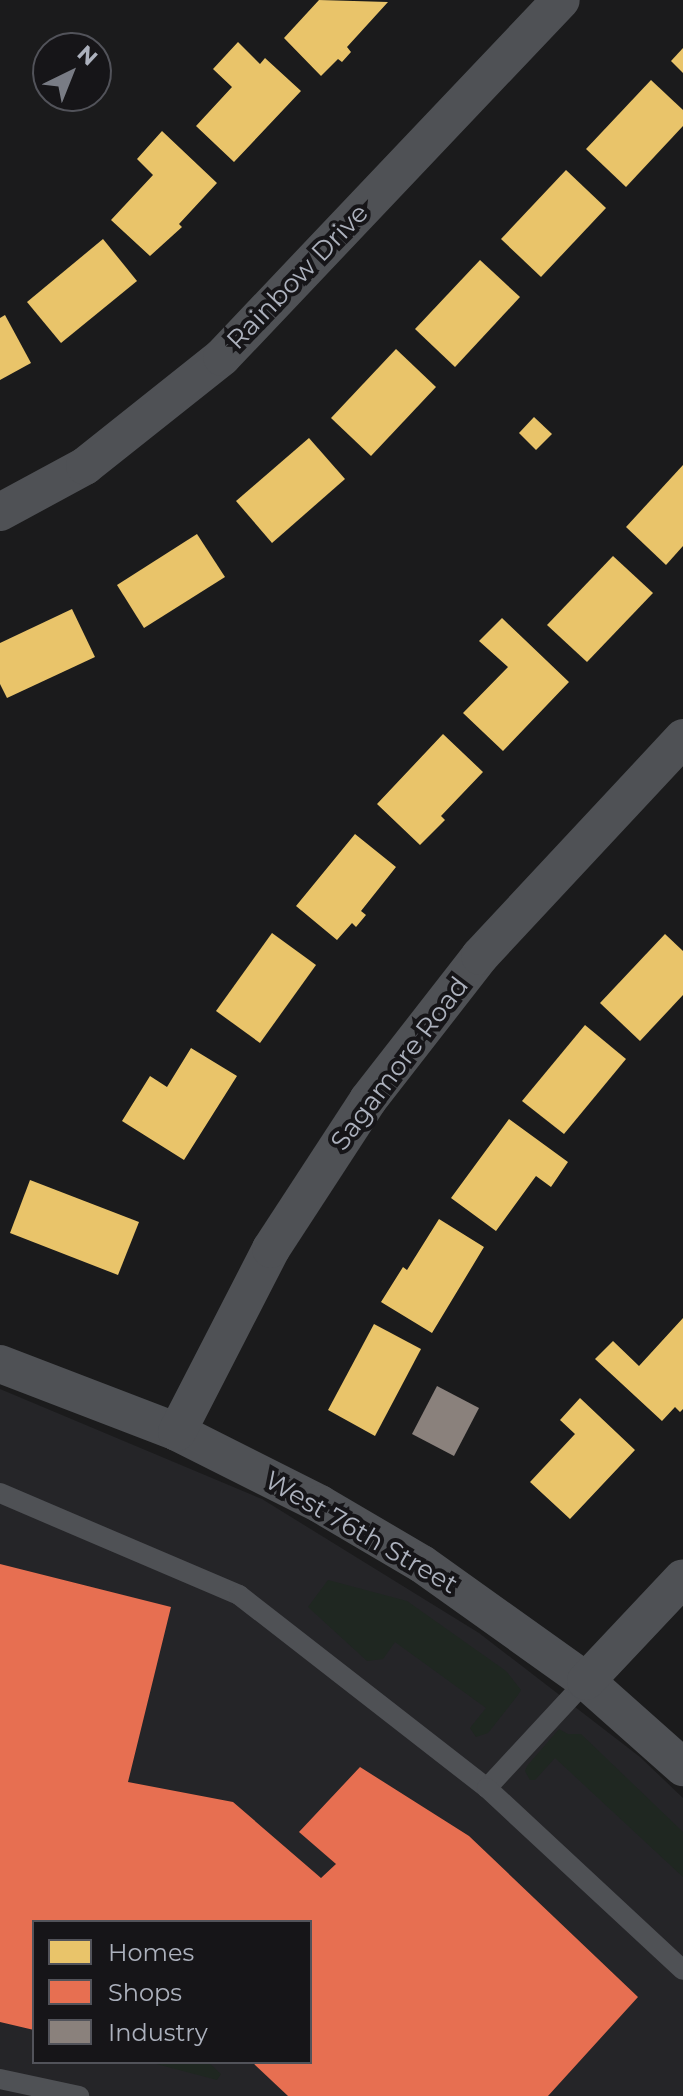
<!DOCTYPE html>
<html>
<head>
<meta charset="utf-8">
<style>
  body { margin:0 }
  #map { position:relative; width:683px; height:2096px; overflow:hidden; background:#1b1b1c; font-family:Montserrat,sans-serif }
  div>[style] { position:absolute }
  [style*='--x'] { left:calc(var(--x)*1px); top:calc(var(--y)*1px); width:calc(var(--w)*1px); rotate:calc(var(--a)*1deg) }
  .built>* { inset:0; background:#252528 }
  .green>* { inset:0; background:#1f2721 }
  .homes>* { inset:0; background:#e9c46a }
  .shops>* { inset:0; background:#e76f51 }
  .industry>* { inset:0; background:#8a817c }
  .service>* { height:20px; margin:-10px; padding:0 10px; transform-origin:10px; border-radius:10px; background:#4f5155 }
  .minor>* { height:38px; margin:-19px; padding:0 19px; transform-origin:19px; border-radius:19px; background:#4f5155 }
  span { translate:-50% -50%; white-space:nowrap; text-align:center; line-height:1.15; -webkit-text-stroke:8px #161518; paint-order:stroke }
  .street-label { font-size:26px; color:#acb1bd }
  .legend { position:absolute; left:32px; top:1920px; width:280px; height:144px; box-sizing:border-box; background:#161518; border:2px solid #52535a; margin:0; padding:10px 14px; list-style:none; font-size:24px; color:#acb1bd }
  .legend li { display:flex; align-items:center; gap:16px; height:40px }
  .legend b { width:40px; border:2px solid #52535a }
  .north { position:absolute; left:32px; top:32px; width:80px; height:80px; box-sizing:border-box; background:#161518; border:2px solid #52535a; border-radius:50%; rotate:43deg; font-size:22px; font-weight:700; line-height:32px; text-align:center; color:#acb1bd }
  .north::after { content:''; display:block; margin:auto; width:28px; height:36px; background:#797c85; clip-path:polygon(50% 0,100% 100%,50% 72%,0 100%) }
</style>
</head>
<body>
<div id="map">
  <div class="built">
    <div style="clip-path:polygon(evenodd,0 1389px,262px 1499px,479px 1633px,640px 1757px,683px 1798px,683px 2096px,0 2096px,0 1389px,34px 1922px,310px 1922px,310px 2062px,34px 2062px,34px 1922px)"></div>
  </div>
  <div class="green">
    <div style="clip-path:polygon(328px 1580px,407px 1601px,506px 1671px,521px 1690px,518px 1695px,488px 1733px,476px 1737px,470px 1728px,486px 1708px,395px 1642px,383px 1659px,367px 1661px,308px 1607px)"></div>
    <div style="clip-path:polygon(559px 1729px,568px 1734px,581px 1734px,683px 1832px,683px 1877px,555px 1758px,535px 1780px,530px 1780px,525px 1771px,527px 1766px)"></div>
    <div style="clip-path:polygon(149px 2062px,208px 2062px,221px 2074px,217px 2080px)"></div>
  </div>
  <div class="homes">
    <div style="clip-path:polygon(319px 0,388px 2px,347px 47px,351px 52px,342px 62px,338px 59px,321px 76px,284px 38px)"></div>
    <div style="clip-path:polygon(238px 42px,260px 64px,265px 58px,301px 91px,234px 162px,196px 126px,232px 87px,213px 69px)"></div>
    <div style="clip-path:polygon(683px 48px,683px 73px,671px 61px)"></div>
    <div style="clip-path:polygon(651px 80px,683px 110px,683px 126px,626px 187px,586px 149px)"></div>
    <div style="clip-path:polygon(162px 131px,217px 183px,179px 224px,182px 227px,150px 256px,111px 220px,153px 175px,137px 159px)"></div>
    <div style="clip-path:polygon(566px 170px,606px 208px,541px 277px,501px 239px)"></div>
    <div style="clip-path:polygon(103px 239px,137px 281px,61px 343px,27px 302px)"></div>
    <div style="clip-path:polygon(480px 260px,520px 297px,455px 367px,415px 329px)"></div>
    <div style="clip-path:polygon(5px 315px,31px 363px,0 380px,0 318px)"></div>
    <div style="clip-path:polygon(396px 349px,436px 387px,371px 456px,331px 418px)"></div>
    <div style="clip-path:polygon(534px 417px,552px 434px,536px 450px,519px 433px)"></div>
    <div style="clip-path:polygon(309px 438px,345px 479px,272px 543px,236px 501px)"></div>
    <div style="clip-path:polygon(683px 465px,683px 546px,666px 565px,626px 527px)"></div>
    <div style="clip-path:polygon(197px 534px,225px 577px,144px 628px,117px 585px)"></div>
    <div style="clip-path:polygon(613px 556px,653px 593px,587px 662px,547px 625px)"></div>
    <div style="clip-path:polygon(72px 609px,95px 657px,7px 698px,0 684px,0 643px)"></div>
    <div style="clip-path:polygon(502px 618px,569px 682px,503px 751px,463px 713px,508px 667px,479px 641px)"></div>
    <div style="clip-path:polygon(443px 734px,483px 772px,441px 816px,445px 820px,420px 845px,377px 804px)"></div>
    <div style="clip-path:polygon(355px 834px,396px 867px,361px 911px,366px 915px,356px 927px,352px 923px,337px 940px,296px 906px)"></div>
    <div style="clip-path:polygon(272px 933px,316px 965px,260px 1043px,216px 1011px)"></div>
    <div style="clip-path:polygon(665px 934px,683px 951px,683px 995px,640px 1041px,600px 1003px)"></div>
    <div style="clip-path:polygon(585px 1025px,626px 1059px,564px 1134px,522px 1101px)"></div>
    <div style="clip-path:polygon(191px 1048px,237px 1076px,184px 1160px,122px 1121px,150px 1076px,167px 1087px)"></div>
    <div style="clip-path:polygon(509px 1119px,568px 1162px,551px 1187px,536px 1176px,496px 1231px,451px 1198px)"></div>
    <div style="clip-path:polygon(30px 1180px,139px 1222px,118px 1275px,10px 1233px)"></div>
    <div style="clip-path:polygon(439px 1219px,484px 1247px,432px 1333px,381px 1302px,403px 1267px,407px 1270px)"></div>
    <div style="clip-path:polygon(683px 1318px,683px 1409px,680px 1412px,675px 1407px,662px 1421px,595px 1359px,613px 1341px,639px 1366px)"></div>
    <div style="clip-path:polygon(374px 1324px,421px 1349px,375px 1436px,328px 1410px)"></div>
    <div style="clip-path:polygon(580px 1398px,635px 1450px,570px 1519px,530px 1482px,575px 1434px,560px 1420px)"></div>
  </div>
  <div class="shops">
    <div style="clip-path:polygon(0 1564px,171px 1607px,128px 1782px,233px 1802px,321px 1878px,336px 1864px,299px 1832px,360px 1767px,469px 1836px,638px 1997px,548px 2096px,288px 2096px,252px 2062px,310px 2062px,310px 1922px,34px 1922px,34px 2030px,0 2022px)"></div>
  </div>
  <div class="industry">
    <div style="clip-path:polygon(437px 1386px,479px 1408px,454px 1456px,412px 1434px)"></div>
  </div>
  <div class="service">
    <div style="--x:0;--y:1493;--w:260;--a:23.1"></div>
    <div style="--x:239;--y:1595;--w:314;--a:37.9"></div>
    <div style="--x:586;--y:1681;--w:146;--a:132.8"></div>
    <div style="--x:487;--y:1788;--w:267;--a:42.9"></div>
    <div style="--x:0;--y:2079;--w:81;--a:12.1"></div>
  </div>
  <div class="minor">
    <div style="--x:0;--y:512;--w:97;--a:-28.4"></div>
    <div style="--x:85;--y:466;--w:175;--a:-38.5"></div>
    <div style="--x:222;--y:357;--w:492;--a:-46.5"></div>
    <div style="--x:0;--y:1364;--w:190;--a:21"></div>
    <div style="--x:177;--y:1432;--w:160;--a:26.7"></div>
    <div style="--x:320;--y:1504;--w:118;--a:30.5"></div>
    <div style="--x:422;--y:1564;--w:201;--a:35.5"></div>
    <div style="--x:586;--y:1681;--w:130;--a:41.6"></div>
    <div style="--x:177;--y:1432;--w:206;--a:-62.8"></div>
    <div style="--x:271;--y:1249;--w:178;--a:-56.9"></div>
    <div style="--x:368;--y:1100;--w:182;--a:-52.1"></div>
    <div style="--x:480;--y:956;--w:298;--a:-47"></div>
    <div style="--x:586;--y:1681;--w:141;--a:-46.7"></div>
  </div>
  <div class="street-label">
    <span style="left:298px;top:277px;rotate:-46deg">Rainbow Drive</span>
    <span style="left:400px;top:1064px;rotate:-53deg">Sagamore Road</span>
    <span style="left:361px;top:1533px;rotate:30deg">West 76th Street</span>
  </div>
  <ul class="legend">
  <li><b style="height:22px;background:#e9c46a"></b>Homes</li>
  <li><b style="height:22px;background:#e76f51"></b>Shops</li>
  <li><b style="height:22px;background:#8a817c"></b>Industry</li>
  </ul>
  <div class="north">N</div>
</div>
</body>
</html>
